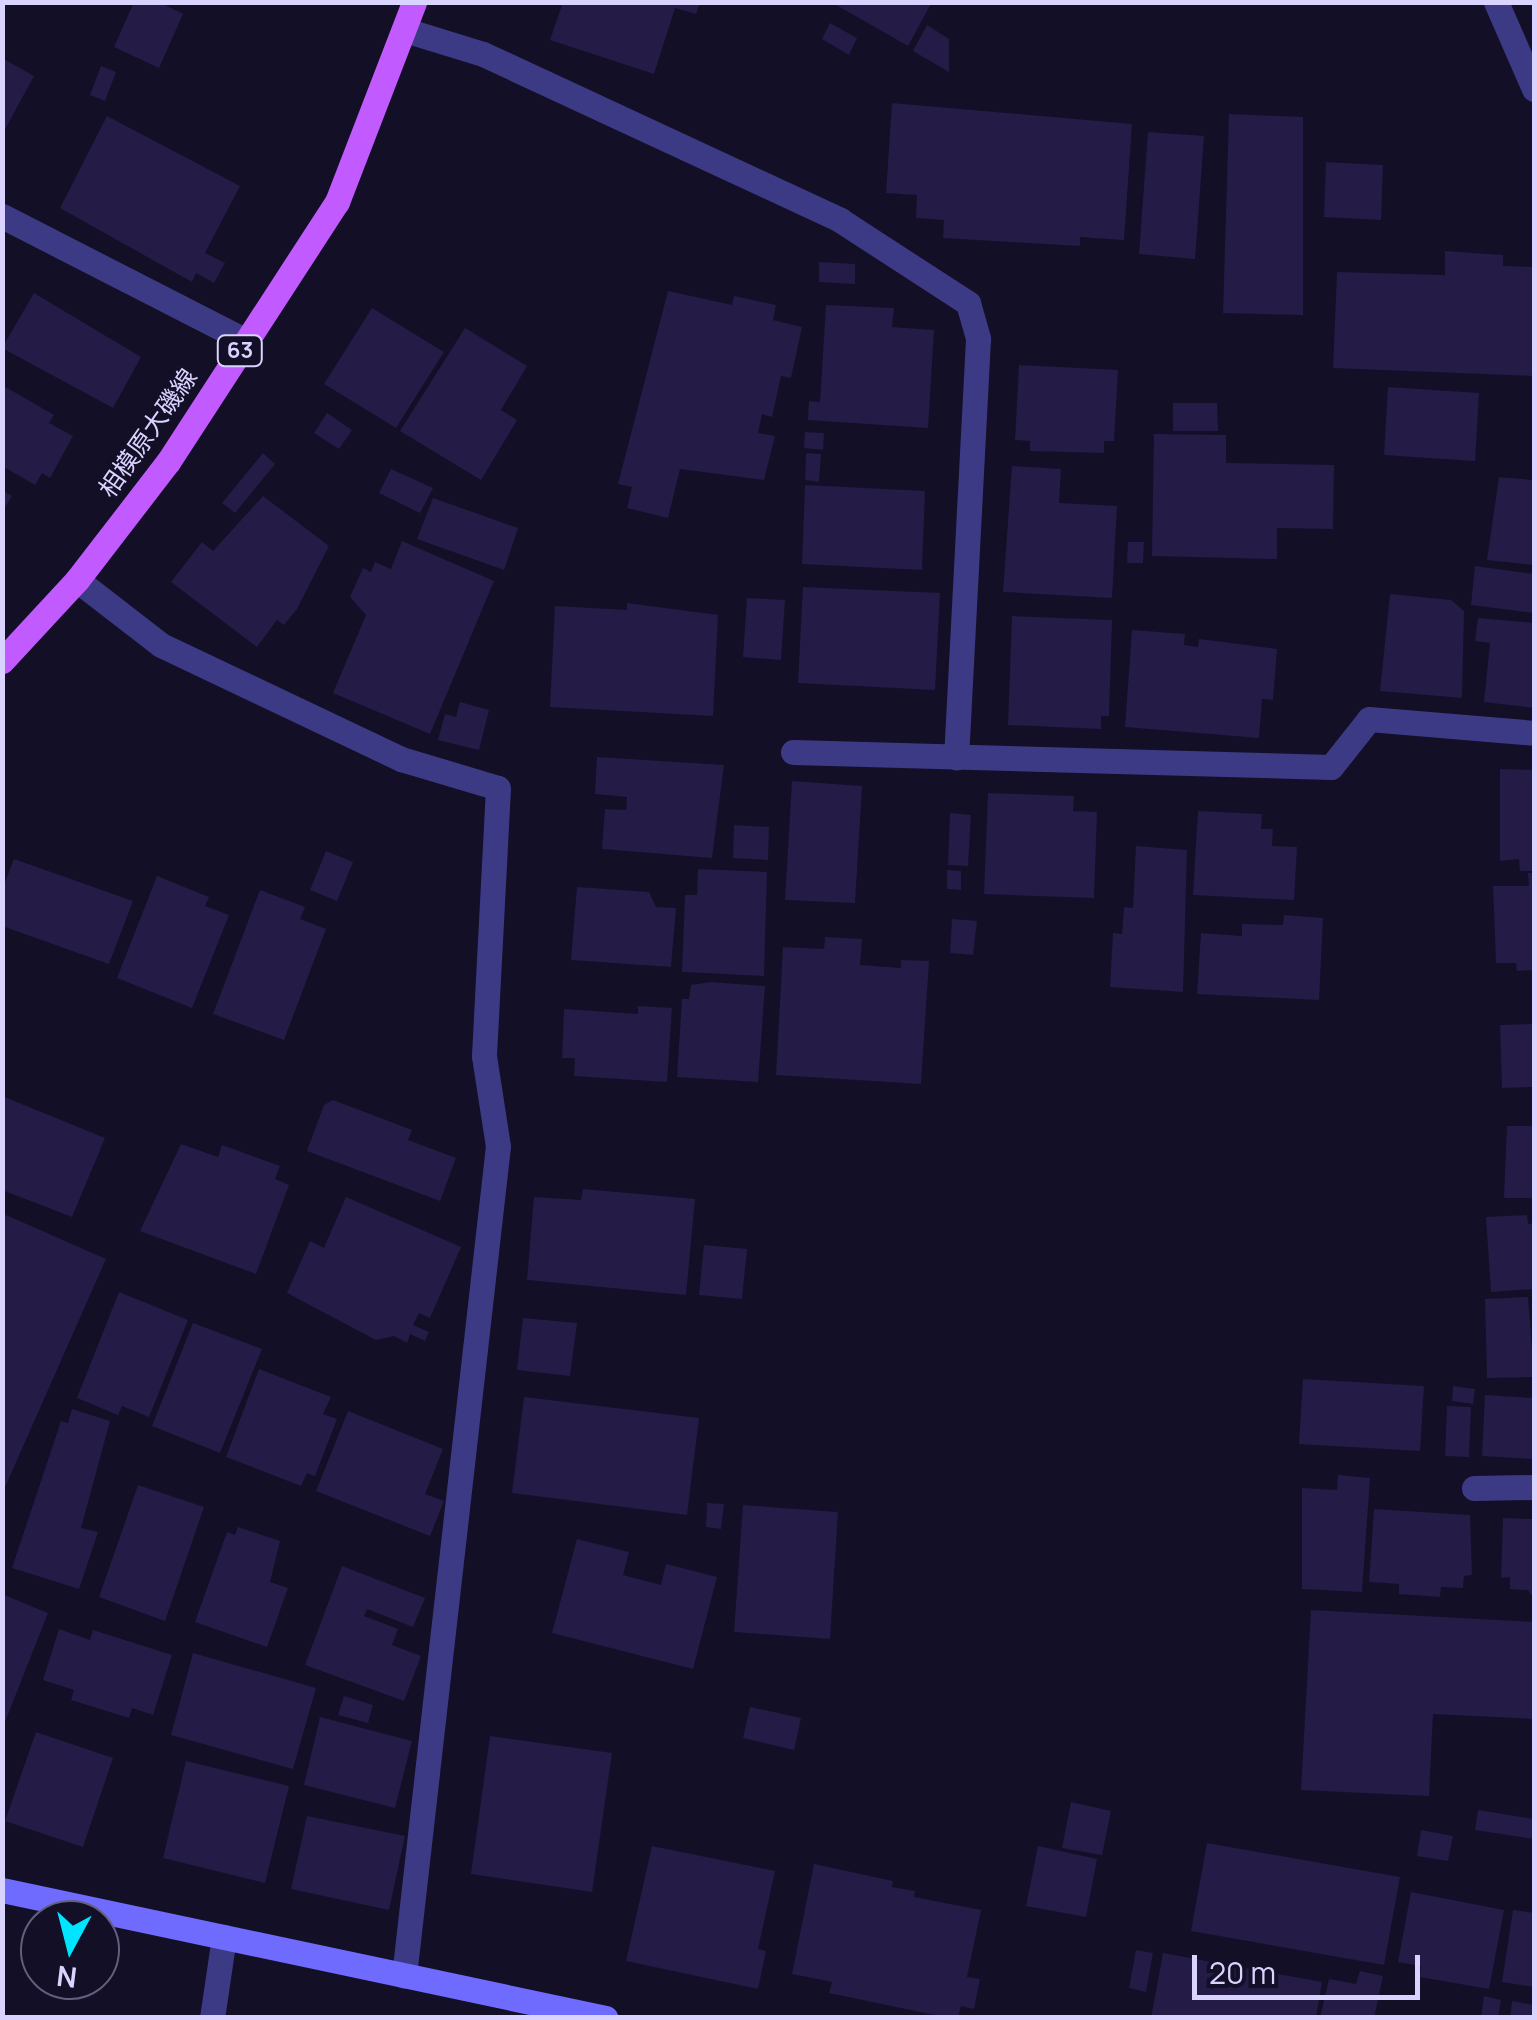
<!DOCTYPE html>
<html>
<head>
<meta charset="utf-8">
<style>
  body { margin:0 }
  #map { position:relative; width:1537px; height:2020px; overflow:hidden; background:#130f26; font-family:Manrope,"Noto Sans JP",sans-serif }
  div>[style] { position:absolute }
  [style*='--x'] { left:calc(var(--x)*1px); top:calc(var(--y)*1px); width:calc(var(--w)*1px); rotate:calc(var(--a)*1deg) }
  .building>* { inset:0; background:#241b47 }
  .lane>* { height:25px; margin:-12.5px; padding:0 12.5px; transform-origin:12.5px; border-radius:12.5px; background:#3d3a85 }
  .street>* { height:25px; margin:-12.5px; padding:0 12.5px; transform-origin:12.5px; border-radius:12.5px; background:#3d3a85 }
  .secondary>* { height:25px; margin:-12.5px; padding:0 12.5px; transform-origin:12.5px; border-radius:12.5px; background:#6f6bff }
  .primary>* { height:25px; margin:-12.5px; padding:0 12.5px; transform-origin:12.5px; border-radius:12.5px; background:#c25bff }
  span { translate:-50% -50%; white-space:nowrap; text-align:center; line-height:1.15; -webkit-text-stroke:9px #130f26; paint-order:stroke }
  .shield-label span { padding:2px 8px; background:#130f26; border:2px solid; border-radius:8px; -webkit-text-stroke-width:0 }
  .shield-label { font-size:22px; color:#d9d4ff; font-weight:700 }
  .street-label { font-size:25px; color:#d9d4ff }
  .frame { position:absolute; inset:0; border:5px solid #d9d4ff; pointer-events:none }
  .north { position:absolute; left:20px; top:1900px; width:100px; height:100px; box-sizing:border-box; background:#130f26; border:2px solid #625e7d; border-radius:50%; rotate:187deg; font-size:28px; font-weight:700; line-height:40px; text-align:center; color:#d9d4ff }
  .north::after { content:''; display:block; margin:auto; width:35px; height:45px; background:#00e5ff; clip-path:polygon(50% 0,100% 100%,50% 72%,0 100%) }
  .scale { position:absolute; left:1192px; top:1955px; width:228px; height:45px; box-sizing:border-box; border:5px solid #d9d4ff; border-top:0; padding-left:12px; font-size:30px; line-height:35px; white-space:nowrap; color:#d9d4ff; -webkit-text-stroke:8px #130f26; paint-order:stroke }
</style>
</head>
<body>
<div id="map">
  <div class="building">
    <div style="clip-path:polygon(134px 2px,159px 2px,183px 14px,159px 68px,114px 47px)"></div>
    <div style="clip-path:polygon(563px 2px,700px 2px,696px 14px,675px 8px,654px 74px,550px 40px)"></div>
    <div style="clip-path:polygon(831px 2px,932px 2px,908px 46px)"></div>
    <div style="clip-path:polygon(830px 23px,857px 38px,849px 55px,822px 39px)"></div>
    <div style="clip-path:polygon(927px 25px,949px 39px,949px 72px,913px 51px)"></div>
    <div style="clip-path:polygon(2px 58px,34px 76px,2px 135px)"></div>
    <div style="clip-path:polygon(101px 66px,116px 72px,105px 101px,90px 95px)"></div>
    <div style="clip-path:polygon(892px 103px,1132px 124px,1124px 240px,1080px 237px,1080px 246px,943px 238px,944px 220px,916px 218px,917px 195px,886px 193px)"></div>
    <div style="clip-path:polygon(1229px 114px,1303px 117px,1303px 315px,1223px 313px)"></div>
    <div style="clip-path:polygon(107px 116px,240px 186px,205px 253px,225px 263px,214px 283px,196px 273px,192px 282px,60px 208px)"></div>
    <div style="clip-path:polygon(1148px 132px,1204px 136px,1195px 259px,1139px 254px)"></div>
    <div style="clip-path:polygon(1326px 162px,1383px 165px,1381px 220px,1324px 217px)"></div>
    <div style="clip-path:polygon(1445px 251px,1503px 255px,1503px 266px,1534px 267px,1534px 376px,1333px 368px,1337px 272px,1445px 275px)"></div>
    <div style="clip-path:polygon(819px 262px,855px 264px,855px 284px,819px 282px)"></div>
    <div style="clip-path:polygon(668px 291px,732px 305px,734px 296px,776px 305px,773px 320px,802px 327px,791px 378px,781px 376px,772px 417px,762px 414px,758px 433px,775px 436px,764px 480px,680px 469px,668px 518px,627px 508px,632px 487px,618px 484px)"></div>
    <div style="clip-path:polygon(34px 293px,141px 357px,113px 408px,2px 348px)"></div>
    <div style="clip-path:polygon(826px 305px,894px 308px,892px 327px,934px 330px,928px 428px,808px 420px,809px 401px,820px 402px)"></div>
    <div style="clip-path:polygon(372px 308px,444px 352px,396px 428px,324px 384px)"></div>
    <div style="clip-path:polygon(465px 328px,527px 366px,501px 410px,517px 420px,481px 480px,400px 431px)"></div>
    <div style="clip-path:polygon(1019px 365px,1118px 370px,1114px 441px,1104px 441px,1104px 453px,1030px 451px,1030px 441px,1015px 440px)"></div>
    <div style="clip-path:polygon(2px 385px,54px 415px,49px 423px,73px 436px,50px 478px,42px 473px,35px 485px,2px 466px)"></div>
    <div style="clip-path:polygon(1388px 387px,1479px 393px,1475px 461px,1384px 455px)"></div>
    <div style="clip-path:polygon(1173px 403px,1217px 403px,1218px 431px,1173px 431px)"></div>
    <div style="clip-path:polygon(327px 413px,352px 430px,339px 449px,314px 433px)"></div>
    <div style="clip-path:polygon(805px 432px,824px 433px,823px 450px,804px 448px)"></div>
    <div style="clip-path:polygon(1154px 434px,1226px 435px,1226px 463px,1334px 465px,1333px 529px,1277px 528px,1277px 559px,1152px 556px)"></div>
    <div style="clip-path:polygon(263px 453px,275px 464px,235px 513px,222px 503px)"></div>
    <div style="clip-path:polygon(806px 453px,821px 454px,819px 482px,805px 480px)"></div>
    <div style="clip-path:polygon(1012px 466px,1061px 469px,1059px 503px,1117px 506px,1112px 598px,1003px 592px)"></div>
    <div style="clip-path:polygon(391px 469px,433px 488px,420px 513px,379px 493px)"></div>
    <div style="clip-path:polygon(1499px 477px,1534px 480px,1534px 565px,1487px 560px)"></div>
    <div style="clip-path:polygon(805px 485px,925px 491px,922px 570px,802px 564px)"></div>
    <div style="clip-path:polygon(2px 490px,12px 496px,2px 512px)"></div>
    <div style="clip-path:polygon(263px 496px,329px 546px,297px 609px,284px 625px,277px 620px,257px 647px,171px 582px,202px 542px,213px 551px)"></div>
    <div style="clip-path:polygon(433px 498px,518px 528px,504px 570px,417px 539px)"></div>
    <div style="clip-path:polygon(402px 541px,494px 581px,430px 734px,333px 693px,366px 615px,350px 597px,363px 568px,371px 572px,375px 562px,391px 569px)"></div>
    <div style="clip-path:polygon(1128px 542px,1144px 542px,1143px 563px,1127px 563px)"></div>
    <div style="clip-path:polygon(1475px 566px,1534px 574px,1534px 613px,1471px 605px)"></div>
    <div style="clip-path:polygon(803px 587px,940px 593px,935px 690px,798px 683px)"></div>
    <div style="clip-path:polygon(1390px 594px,1451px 600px,1464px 611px,1462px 698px,1380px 691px)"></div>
    <div style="clip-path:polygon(747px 598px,785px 600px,781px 660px,743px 657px)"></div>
    <div style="clip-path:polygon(627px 603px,718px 615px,713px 716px,550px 707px,555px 606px,627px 610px)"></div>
    <div style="clip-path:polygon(1012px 616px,1112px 620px,1109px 716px,1101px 716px,1101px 729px,1008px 725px)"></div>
    <div style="clip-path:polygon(1478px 618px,1534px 623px,1534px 708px,1484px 702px,1490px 643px,1475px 641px)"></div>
    <div style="clip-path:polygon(1132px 630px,1185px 634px,1184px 645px,1198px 647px,1199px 639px,1277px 649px,1273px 700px,1262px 699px,1259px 738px,1125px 727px)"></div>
    <div style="clip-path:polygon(460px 702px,489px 710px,479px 750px,438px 740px,445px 714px,456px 717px)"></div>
    <div style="clip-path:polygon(597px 757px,724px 765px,712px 858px,602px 849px,605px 809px,626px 810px,627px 797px,595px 794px)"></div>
    <div style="clip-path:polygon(1500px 769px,1534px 770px,1534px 871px,1520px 871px,1519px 859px,1500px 861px)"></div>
    <div style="clip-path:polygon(792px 781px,862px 786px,855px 903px,785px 900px)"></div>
    <div style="clip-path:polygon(988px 793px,1074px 796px,1073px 811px,1097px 812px,1094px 898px,984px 894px)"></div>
    <div style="clip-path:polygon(1198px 811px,1262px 814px,1261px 829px,1273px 829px,1272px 846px,1297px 847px,1294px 900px,1193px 895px)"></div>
    <div style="clip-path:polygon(950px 813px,971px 815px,968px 866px,948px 865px)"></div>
    <div style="clip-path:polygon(734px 825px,769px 827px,768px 860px,733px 858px)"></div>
    <div style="clip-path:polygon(1136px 846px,1187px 850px,1183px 992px,1110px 987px,1113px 933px,1122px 934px,1124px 907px,1133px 908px)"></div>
    <div style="clip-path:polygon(326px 851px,353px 862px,337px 901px,310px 890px)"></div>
    <div style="clip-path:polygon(14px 859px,133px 901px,109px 964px,2px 926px,2px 890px)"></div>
    <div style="clip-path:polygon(698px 869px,767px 872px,764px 976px,682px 972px,685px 895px,697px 895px)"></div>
    <div style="clip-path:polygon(947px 870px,961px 871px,961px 890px,947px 889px)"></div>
    <div style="clip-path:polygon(1528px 873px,1534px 873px,1534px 970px,1517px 971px,1516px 963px,1496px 963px,1493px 886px,1529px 886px)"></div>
    <div style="clip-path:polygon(157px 876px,209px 897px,205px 906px,229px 915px,192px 1008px,117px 978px)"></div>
    <div style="clip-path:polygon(577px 887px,649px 892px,656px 907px,676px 908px,671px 967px,571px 960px)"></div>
    <div style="clip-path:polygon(260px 890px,305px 907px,300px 919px,326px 929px,284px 1040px,213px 1014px)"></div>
    <div style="clip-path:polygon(1284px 915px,1323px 918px,1319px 1000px,1197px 994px,1201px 933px,1242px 936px,1242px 924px,1283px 925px)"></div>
    <div style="clip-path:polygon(952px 919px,977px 921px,973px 955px,950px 953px)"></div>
    <div style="clip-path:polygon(825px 937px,862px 939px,860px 965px,901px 968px,901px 960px,929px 961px,921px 1084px,776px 1075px,783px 947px,824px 949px)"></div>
    <div style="clip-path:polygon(710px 982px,765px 986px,758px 1082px,677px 1077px,682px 999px,689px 999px,691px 985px)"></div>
    <div style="clip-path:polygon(638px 1006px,672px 1008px,667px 1082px,574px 1076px,575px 1058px,562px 1058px,564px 1009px,638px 1014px)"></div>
    <div style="clip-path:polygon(1534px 1024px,1534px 1087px,1502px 1088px,1500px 1025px)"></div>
    <div style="clip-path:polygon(2px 1096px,105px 1138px,72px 1217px,2px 1190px)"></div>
    <div style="clip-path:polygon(333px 1100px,412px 1130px,408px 1140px,456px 1158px,440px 1201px,307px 1151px,324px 1105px)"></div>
    <div style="clip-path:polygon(1507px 1126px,1534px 1126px,1534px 1198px,1504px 1198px)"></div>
    <div style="clip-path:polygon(181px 1144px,218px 1157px,222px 1145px,280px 1166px,275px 1179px,289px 1185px,256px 1274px,140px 1231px)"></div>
    <div style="clip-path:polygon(583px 1189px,695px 1199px,686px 1295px,527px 1280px,534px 1197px,581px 1200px)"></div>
    <div style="clip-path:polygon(346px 1197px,461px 1247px,430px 1318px,419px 1313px,413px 1325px,429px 1332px,425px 1341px,410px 1334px,407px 1343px,394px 1336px,376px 1340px,287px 1293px,310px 1241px,324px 1248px)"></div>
    <div style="clip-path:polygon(6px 1215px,106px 1259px,2px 1494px,2px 1222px)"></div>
    <div style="clip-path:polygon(1527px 1215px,1528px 1224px,1534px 1223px,1534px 1289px,1491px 1292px,1486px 1217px)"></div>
    <div style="clip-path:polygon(704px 1245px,747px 1249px,742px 1299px,699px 1295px)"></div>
    <div style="clip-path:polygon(119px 1292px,188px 1320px,149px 1417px,122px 1406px,118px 1415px,77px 1398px)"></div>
    <div style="clip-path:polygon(1528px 1297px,1534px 1377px,1487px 1378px,1485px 1299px)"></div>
    <div style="clip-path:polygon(523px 1318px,577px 1323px,570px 1376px,517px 1370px)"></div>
    <div style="clip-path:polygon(193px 1323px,262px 1349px,220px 1453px,152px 1426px)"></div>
    <div style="clip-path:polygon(259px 1369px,331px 1397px,323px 1414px,337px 1419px,315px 1476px,307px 1473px,301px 1486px,226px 1457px)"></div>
    <div style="clip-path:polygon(1303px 1379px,1424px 1386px,1420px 1451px,1299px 1444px)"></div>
    <div style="clip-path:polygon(1453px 1386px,1475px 1389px,1473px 1404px,1452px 1401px)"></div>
    <div style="clip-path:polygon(1485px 1395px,1534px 1398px,1534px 1459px,1482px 1456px)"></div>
    <div style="clip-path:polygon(524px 1397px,699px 1418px,687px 1515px,512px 1493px)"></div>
    <div style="clip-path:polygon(1447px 1406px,1471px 1407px,1469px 1457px,1445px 1456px)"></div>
    <div style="clip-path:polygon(72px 1409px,110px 1421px,81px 1528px,98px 1532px,79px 1589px,12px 1568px,61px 1421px,68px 1423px)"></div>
    <div style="clip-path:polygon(348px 1411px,443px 1449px,425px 1494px,444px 1501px,430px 1536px,316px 1491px)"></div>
    <div style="clip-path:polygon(1338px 1475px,1370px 1478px,1362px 1592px,1302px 1589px,1302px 1488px,1337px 1490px)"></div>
    <div style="clip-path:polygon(138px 1485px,204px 1507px,165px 1621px,99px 1597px)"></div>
    <div style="clip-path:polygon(707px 1503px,724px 1504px,721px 1529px,706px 1527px)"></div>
    <div style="clip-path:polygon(743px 1505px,838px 1512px,830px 1639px,734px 1632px)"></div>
    <div style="clip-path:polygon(1374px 1509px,1470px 1515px,1472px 1575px,1464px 1576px,1463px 1588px,1441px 1587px,1440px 1597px,1399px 1594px,1399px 1584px,1369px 1582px)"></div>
    <div style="clip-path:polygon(1503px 1518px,1534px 1519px,1534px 1599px,1528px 1590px,1510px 1589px,1510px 1577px,1501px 1578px)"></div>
    <div style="clip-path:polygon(238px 1527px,280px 1541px,270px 1582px,288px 1588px,267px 1647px,195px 1622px,227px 1532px,235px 1535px)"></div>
    <div style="clip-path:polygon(577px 1539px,629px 1552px,623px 1575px,661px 1585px,666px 1564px,717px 1577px,693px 1669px,552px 1633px)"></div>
    <div style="clip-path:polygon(342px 1566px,425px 1598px,413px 1627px,367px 1609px,364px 1616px,398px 1629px,392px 1645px,421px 1656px,404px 1701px,305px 1665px)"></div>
    <div style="clip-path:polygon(2px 1594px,48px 1613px,3px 1727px,2px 1726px)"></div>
    <div style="clip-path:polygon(1311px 1610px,1534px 1622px,1534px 1719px,1433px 1714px,1429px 1796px,1301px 1790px)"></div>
    <div style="clip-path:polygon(59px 1629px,90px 1640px,93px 1630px,172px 1655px,153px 1715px,132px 1708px,129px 1718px,71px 1700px,74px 1690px,43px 1680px)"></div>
    <div style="clip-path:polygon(193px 1653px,316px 1688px,293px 1769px,171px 1735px)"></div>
    <div style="clip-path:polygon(344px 1696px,373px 1705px,368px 1723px,338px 1715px)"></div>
    <div style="clip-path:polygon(750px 1707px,801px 1718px,794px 1750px,743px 1738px)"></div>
    <div style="clip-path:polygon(320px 1717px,412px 1741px,395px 1808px,304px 1785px)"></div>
    <div style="clip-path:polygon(36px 1732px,113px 1758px,83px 1847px,5px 1821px)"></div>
    <div style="clip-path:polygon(490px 1736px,612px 1753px,592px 1892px,471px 1874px)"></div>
    <div style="clip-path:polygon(186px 1761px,289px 1786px,265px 1883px,163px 1858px)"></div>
    <div style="clip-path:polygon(1071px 1802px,1111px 1811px,1102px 1855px,1062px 1848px)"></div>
    <div style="clip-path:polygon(1478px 1810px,1534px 1819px,1534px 1839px,1475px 1830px)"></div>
    <div style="clip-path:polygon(307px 1816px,405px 1836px,389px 1910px,291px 1889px)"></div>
    <div style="clip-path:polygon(1421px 1830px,1453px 1836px,1448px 1861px,1417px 1856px)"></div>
    <div style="clip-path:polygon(1207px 1843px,1400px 1877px,1384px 1965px,1191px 1931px)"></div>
    <div style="clip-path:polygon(652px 1846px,775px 1871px,758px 1949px,766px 1951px,758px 1989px,626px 1961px)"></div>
    <div style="clip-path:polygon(1038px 1846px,1097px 1859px,1086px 1917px,1026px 1906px)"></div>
    <div style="clip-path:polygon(814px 1864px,893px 1881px,892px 1887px,915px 1891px,914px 1897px,981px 1910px,967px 1977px,980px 1979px,974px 2009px,961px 2006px,958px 2018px,949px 2018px,829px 1993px,832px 1982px,792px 1974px)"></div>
    <div style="clip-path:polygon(1411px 1892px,1504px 1910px,1489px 1989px,1420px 1977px,1421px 1966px,1398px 1962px)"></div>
    <div style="clip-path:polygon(1513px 1910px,1534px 1913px,1534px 1987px,1502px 1982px)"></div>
    <div style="clip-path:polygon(1136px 1950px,1153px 1953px,1146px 1992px,1129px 1988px)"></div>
    <div style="clip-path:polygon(1163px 1953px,1322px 1982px,1316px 2018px,1151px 2018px)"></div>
    <div style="clip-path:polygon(1360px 1971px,1383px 1976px,1374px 2018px,1320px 2018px,1329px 1979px,1356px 1984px)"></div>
    <div style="clip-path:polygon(1484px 1996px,1501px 2000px,1498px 2018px,1481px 2018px)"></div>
    <div style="clip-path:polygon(1512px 2001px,1534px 2005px,1534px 2018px,1510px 2018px)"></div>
  </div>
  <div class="lane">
    <div style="--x:1474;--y:1488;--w:60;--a:-1"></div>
    <div style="--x:212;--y:2018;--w:82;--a:-81.6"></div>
  </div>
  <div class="street">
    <div style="--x:1496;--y:2;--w:95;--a:66.4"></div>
    <div style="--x:405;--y:30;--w:82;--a:17.1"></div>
    <div style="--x:483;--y:54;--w:394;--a:24.9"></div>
    <div style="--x:840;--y:220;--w:153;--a:33"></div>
    <div style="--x:968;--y:303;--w:37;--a:74"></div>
    <div style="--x:978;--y:339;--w:419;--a:93"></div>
    <div style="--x:2;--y:216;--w:274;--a:27.1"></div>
    <div style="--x:77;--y:580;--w:106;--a:37.7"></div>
    <div style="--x:161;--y:645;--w:266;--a:25.4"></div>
    <div style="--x:401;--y:759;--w:101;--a:16.6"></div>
    <div style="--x:498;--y:788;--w:268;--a:93"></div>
    <div style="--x:484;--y:1056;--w:91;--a:81.2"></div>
    <div style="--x:498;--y:1146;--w:835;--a:96.46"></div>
    <div style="--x:793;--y:752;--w:538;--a:1.6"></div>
    <div style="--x:1331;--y:767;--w:61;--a:-51.6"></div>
    <div style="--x:1369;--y:719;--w:166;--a:4.8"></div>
  </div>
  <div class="secondary">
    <div style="--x:2;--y:1890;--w:617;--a:11.97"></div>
  </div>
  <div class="primary">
    <div style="--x:2;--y:661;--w:110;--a:-47.2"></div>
    <div style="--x:77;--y:580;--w:149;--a:-52.4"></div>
    <div style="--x:168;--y:462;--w:310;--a:-57"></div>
    <div style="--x:337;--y:202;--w:214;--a:-68.9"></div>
  </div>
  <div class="shield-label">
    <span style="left:240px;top:351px">63</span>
  </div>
  <div class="street-label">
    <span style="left:148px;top:433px;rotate:-55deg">相模原大磯線</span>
  </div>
  <div class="frame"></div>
  <div class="north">N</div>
  <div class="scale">20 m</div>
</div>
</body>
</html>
